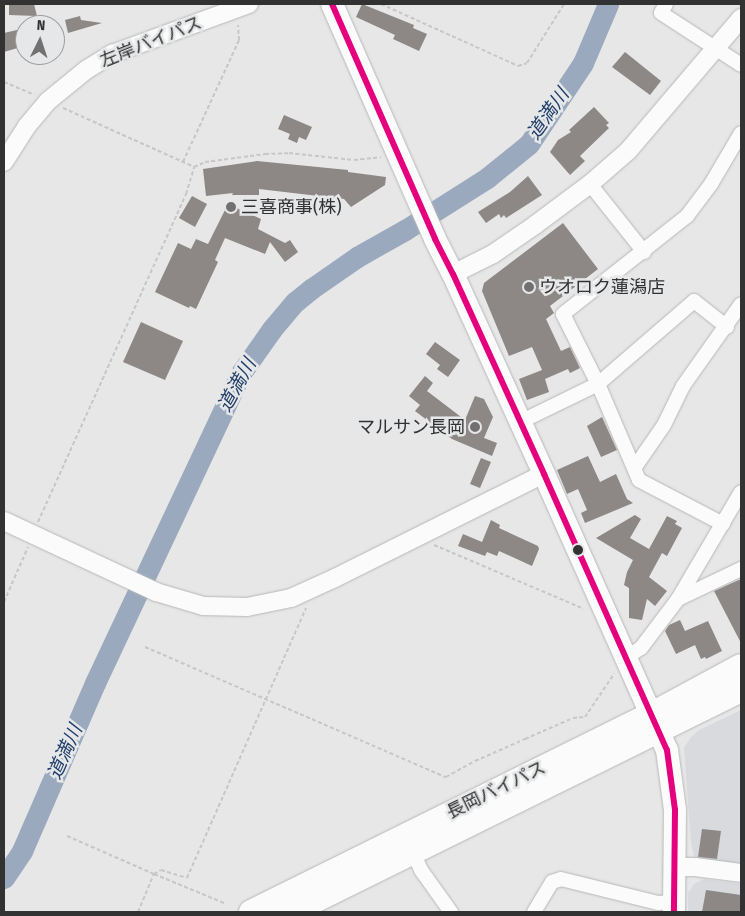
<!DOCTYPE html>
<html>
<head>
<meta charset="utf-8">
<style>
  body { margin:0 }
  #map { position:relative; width:745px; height:916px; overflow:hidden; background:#e7e7e7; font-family:"Fira Sans Condensed","Noto Sans JP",sans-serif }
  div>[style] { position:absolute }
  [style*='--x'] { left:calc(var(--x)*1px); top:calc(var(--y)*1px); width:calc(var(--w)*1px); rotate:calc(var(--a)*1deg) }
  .built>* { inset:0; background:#d8dade }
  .river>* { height:21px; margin:-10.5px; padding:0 10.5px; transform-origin:10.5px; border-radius:10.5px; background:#9ba9be }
  .building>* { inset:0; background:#8d8786 }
  .path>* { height:2px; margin-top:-1px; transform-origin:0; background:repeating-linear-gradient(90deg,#c7c7c7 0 4px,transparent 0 6.5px) }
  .roads { filter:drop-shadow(0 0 1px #b7b7b8) drop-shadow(0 0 1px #b7b7b8) }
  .minor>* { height:14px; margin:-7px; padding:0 7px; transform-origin:7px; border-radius:7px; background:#fbfbfb }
  .tertiary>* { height:18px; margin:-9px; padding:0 9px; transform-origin:9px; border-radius:9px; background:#fbfbfb }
  .primary>* { height:22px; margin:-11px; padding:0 11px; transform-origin:11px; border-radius:11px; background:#fbfbfb }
  .trunk>* { height:24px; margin:-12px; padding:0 12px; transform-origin:12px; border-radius:12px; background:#fbfbfb }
  .bus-1>* { height:6px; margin:-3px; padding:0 3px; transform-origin:3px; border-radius:3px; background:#e5007d }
  .dots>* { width:14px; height:14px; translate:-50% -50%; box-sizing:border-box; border:2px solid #e6e7e8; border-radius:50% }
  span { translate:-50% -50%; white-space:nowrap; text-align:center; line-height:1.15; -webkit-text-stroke:5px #e6e7e8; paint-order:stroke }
  .street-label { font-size:18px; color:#323232 }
  .poi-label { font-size:18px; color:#323232 }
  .left { translate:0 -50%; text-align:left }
  .right { translate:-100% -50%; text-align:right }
  .water-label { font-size:19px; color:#213e69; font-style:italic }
  .frame { position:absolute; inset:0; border:5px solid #323232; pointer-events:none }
  .north { position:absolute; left:15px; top:15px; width:50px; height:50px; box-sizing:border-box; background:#e6e7e8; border:1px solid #9e9f9f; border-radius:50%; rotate:4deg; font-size:14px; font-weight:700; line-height:20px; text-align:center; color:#323232 }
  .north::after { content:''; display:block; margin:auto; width:18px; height:22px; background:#717171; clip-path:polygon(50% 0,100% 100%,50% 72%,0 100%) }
</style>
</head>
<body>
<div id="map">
  <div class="built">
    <div style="clip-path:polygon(741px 710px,741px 870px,701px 862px,694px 856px,691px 843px,684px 748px,691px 737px,699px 730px)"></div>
    <div style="clip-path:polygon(704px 879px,741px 884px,741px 912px,688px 912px,688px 893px,694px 884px)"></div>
  </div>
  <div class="river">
    <div style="--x:4;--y:878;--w:32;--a:-56"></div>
    <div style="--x:22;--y:851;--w:183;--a:-66.5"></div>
    <div style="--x:95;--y:683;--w:343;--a:-64.8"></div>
    <div style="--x:241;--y:373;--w:54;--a:-54.8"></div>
    <div style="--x:272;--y:329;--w:35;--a:-50"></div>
    <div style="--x:295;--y:302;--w:21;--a:-39"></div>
    <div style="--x:311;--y:289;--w:56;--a:-34.8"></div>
    <div style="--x:357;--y:257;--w:55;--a:-29.4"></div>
    <div style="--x:405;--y:230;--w:97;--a:-32.4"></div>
    <div style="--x:487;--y:178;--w:54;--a:-39"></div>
    <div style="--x:529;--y:144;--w:97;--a:-56.3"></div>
    <div style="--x:583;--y:63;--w:64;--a:-67"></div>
  </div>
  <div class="building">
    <div style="clip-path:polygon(9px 4px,34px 4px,37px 16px,9px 15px)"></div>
    <div style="clip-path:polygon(362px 4px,414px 25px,413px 28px,427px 34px,419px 51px,393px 39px,395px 35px,356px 17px)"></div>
    <div style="clip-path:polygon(80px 16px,81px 20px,102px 23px,68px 33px,65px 20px)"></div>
    <div style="clip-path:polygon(17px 30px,21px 47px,4px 52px,4px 33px)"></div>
    <div style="clip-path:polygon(625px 52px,661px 81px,650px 95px,612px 67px)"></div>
    <div style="clip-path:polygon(594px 107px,609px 123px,606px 125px,609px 128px,580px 156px,585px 161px,570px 175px,550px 152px,558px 140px,571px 132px,569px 130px)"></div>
    <div style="clip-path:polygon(284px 115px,312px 127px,306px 140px,299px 137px,297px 143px,288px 139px,290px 134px,278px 129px)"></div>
    <div style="clip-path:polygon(257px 161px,348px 170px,348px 172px,386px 177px,385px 185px,351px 207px,344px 199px,259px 189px,259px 195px,232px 195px,233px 193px,206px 196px,203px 169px)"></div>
    <div style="clip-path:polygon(528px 176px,542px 195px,506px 218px,504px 215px,501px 218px,499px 214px,486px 223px,478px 212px,510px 192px)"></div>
    <div style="clip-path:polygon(192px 196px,207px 204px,195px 227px,179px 218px)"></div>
    <div style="clip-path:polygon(228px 204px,261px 219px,258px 229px,285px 243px,290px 240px,298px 252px,285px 262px,270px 242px,265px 254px,225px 238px,215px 260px,218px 262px,196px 309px,190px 306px,189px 308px,155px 292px,178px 243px,191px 249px,196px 239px,208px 244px)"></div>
    <div style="clip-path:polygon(563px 223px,598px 269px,550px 306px,554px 313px,546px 319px,561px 351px,570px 347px,580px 368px,570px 373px,568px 369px,545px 379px,549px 392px,527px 400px,519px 379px,542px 370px,532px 347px,509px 356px,482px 291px,484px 283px)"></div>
    <div style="clip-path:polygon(141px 322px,183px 341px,165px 380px,123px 362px)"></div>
    <div style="clip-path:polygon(435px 342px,460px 360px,448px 377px,437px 369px,440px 365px,426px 354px)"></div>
    <div style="clip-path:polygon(425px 376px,433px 383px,427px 391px,465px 420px,475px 396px,484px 399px,493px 417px,484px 438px,497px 443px,492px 456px,452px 439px,415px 411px,420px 405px,409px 396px)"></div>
    <div style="clip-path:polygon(602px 417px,617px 450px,601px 457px,587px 426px)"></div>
    <div style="clip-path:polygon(588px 456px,600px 482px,616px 474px,627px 499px,633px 503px,585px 523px,581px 513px,587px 510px,578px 489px,567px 494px,557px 470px)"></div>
    <div style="clip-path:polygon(481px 458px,491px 462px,480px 488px,470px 484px)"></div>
    <div style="clip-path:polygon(635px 515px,641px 519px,630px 538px,649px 549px,667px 516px,677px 521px,675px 524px,682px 528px,667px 556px,662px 553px,649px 577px,667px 591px,655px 606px,647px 599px,642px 620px,629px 618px,629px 588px,624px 585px,627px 572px,633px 560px,596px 538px)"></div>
    <div style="clip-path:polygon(491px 520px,500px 525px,499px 528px,538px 546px,539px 549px,532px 566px,499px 551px,497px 556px,487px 552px,485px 556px,458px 546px,463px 534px,482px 542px)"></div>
    <div style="clip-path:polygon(741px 579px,741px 643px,714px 591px)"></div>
    <div style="clip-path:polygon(680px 620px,685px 631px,708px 621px,722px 651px,706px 659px,705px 657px,701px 659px,695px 645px,676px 654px,665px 631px,669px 625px)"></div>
    <div style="clip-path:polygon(702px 829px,721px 831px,717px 859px,698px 857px)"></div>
    <div style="clip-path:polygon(706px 890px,741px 895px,740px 912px,702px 912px)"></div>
  </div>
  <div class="path">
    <div style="--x:381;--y:4;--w:150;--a:24.3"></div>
    <div style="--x:518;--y:66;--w:9;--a:-18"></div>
    <div style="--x:527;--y:63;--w:70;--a:-57.9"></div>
    <div style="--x:4;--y:82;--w:33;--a:23"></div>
    <div style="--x:63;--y:108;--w:144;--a:24.2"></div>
    <div style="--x:194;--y:167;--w:12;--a:-24"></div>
    <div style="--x:205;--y:162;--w:61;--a:-7.6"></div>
    <div style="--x:265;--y:154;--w:24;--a:-2"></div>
    <div style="--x:289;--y:153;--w:65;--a:6.1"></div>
    <div style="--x:354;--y:160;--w:27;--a:-6"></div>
    <div style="--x:183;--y:162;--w:134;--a:-65.3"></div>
    <div style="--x:239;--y:40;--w:15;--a:-94"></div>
    <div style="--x:38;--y:522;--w:360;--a:-65.7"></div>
    <div style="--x:186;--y:194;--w:28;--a:-73"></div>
    <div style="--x:434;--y:545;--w:163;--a:23.1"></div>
    <div style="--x:4;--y:602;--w:60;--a:-66.4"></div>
    <div style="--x:145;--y:647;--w:328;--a:23.4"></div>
    <div style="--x:446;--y:777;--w:33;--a:-29"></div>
    <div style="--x:475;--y:761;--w:55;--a:-23.7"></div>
    <div style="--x:525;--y:739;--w:52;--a:-23.6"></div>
    <div style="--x:573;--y:718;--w:12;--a:-5"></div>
    <div style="--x:585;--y:717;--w:52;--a:-56"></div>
    <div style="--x:67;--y:836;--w:95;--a:23.6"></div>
    <div style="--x:154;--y:874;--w:8;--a:-30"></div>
    <div style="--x:161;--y:870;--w:27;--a:17"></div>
    <div style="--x:187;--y:878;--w:295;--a:-66.2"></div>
    <div style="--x:138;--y:912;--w:41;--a:-67.2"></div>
    <div style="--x:154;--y:874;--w:76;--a:22.5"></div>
  </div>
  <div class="roads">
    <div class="minor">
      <div style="--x:666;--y:4;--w:10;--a:119"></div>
      <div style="--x:661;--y:13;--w:95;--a:33"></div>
      <div style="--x:590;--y:184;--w:87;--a:51.5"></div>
      <div style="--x:520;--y:422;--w:87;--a:-26"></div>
      <div style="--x:598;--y:384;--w:127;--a:-40.8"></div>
      <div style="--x:694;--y:301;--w:42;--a:38.2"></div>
      <div style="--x:635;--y:467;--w:51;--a:-55.4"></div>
      <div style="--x:664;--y:425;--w:43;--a:-64"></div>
      <div style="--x:683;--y:386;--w:100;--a:-54.7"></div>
      <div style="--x:723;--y:524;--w:95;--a:-152.4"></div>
      <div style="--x:639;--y:480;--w:104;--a:-113.1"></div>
      <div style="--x:598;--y:384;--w:78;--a:-116.6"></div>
      <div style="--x:563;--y:314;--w:158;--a:-38.3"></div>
      <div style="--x:687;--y:216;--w:40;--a:-53"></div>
      <div style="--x:711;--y:184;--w:59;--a:-59.5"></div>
      <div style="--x:678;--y:599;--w:70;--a:-25.5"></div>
      <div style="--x:625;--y:658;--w:19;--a:-32"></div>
      <div style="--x:641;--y:648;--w:61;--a:-52.9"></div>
      <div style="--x:678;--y:599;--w:124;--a:-59.5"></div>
      <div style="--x:413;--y:852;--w:20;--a:66"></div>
      <div style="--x:421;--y:870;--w:52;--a:54.5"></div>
      <div style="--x:534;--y:912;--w:35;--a:-59"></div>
      <div style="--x:552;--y:882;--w:9;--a:-18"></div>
      <div style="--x:561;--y:879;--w:100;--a:13.9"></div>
      <div style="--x:658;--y:903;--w:16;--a:-4"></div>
    </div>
    <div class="tertiary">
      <div style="--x:4;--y:162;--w:43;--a:-57.4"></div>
      <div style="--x:27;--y:126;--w:33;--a:-50"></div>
      <div style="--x:48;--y:101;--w:49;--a:-39.2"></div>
      <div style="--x:86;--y:70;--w:31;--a:-32"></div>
      <div style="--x:112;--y:54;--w:146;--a:-20.1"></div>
      <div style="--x:453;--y:274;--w:45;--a:-26.6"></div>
      <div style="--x:493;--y:254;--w:51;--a:-34.6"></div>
      <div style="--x:535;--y:225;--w:69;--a:-36.7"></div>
      <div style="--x:590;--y:184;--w:50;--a:-41"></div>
      <div style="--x:628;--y:151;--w:175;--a:-49.6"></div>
      <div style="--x:4;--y:521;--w:168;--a:25"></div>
      <div style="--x:156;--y:592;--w:49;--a:16.6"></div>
      <div style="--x:203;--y:606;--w:44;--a:1.3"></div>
      <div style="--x:247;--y:607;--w:45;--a:-11.6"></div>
      <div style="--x:291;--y:598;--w:48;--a:-24.4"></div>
      <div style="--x:335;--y:578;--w:233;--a:-26.5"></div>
      <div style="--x:676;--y:867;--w:19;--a:0"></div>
      <div style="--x:695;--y:867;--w:46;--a:7.4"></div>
    </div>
    <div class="primary">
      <div style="--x:332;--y:4;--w:257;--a:66.3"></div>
      <div style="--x:435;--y:239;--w:39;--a:63"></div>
      <div style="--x:453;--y:274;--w:220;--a:65.5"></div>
      <div style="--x:544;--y:474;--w:302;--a:66"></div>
      <div style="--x:667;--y:750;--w:61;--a:82.4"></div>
      <div style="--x:675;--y:810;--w:102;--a:90.6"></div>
    </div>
    <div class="trunk">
      <div style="--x:251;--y:912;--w:445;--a:-26.3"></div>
      <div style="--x:650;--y:715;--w:103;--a:-28.3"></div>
      <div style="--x:292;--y:912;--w:501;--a:-26.31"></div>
    </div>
  </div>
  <div class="bus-1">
    <div style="--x:332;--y:4;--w:257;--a:66.3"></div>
    <div style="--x:435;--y:239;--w:39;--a:63"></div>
    <div style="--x:453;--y:274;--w:220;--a:65.5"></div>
    <div style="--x:544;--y:474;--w:302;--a:66"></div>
    <div style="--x:667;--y:750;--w:61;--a:82.4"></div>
    <div style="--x:675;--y:810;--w:102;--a:90.6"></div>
  </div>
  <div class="dots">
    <div style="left:231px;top:207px;background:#717171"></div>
    <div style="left:529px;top:287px;background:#717171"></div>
    <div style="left:475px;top:427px;background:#717171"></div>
    <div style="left:578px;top:550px;background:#323232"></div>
  </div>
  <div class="street-label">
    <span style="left:151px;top:42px;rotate:-22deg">左岸バイパス</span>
    <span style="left:496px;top:790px;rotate:-26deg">長岡バイパス</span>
  </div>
  <div class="poi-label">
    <span class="left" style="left:241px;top:207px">三喜商事(株)</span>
    <span class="left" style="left:539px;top:287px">ウオロク蓮潟店</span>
    <span class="right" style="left:465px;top:427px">マルサン長岡</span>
  </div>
  <div class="water-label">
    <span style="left:548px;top:114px;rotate:-55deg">道満川</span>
    <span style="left:237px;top:385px;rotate:-61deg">道満川</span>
    <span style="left:65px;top:752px;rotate:-66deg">道満川</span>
  </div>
  <div class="frame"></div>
  <div class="north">N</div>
</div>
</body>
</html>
